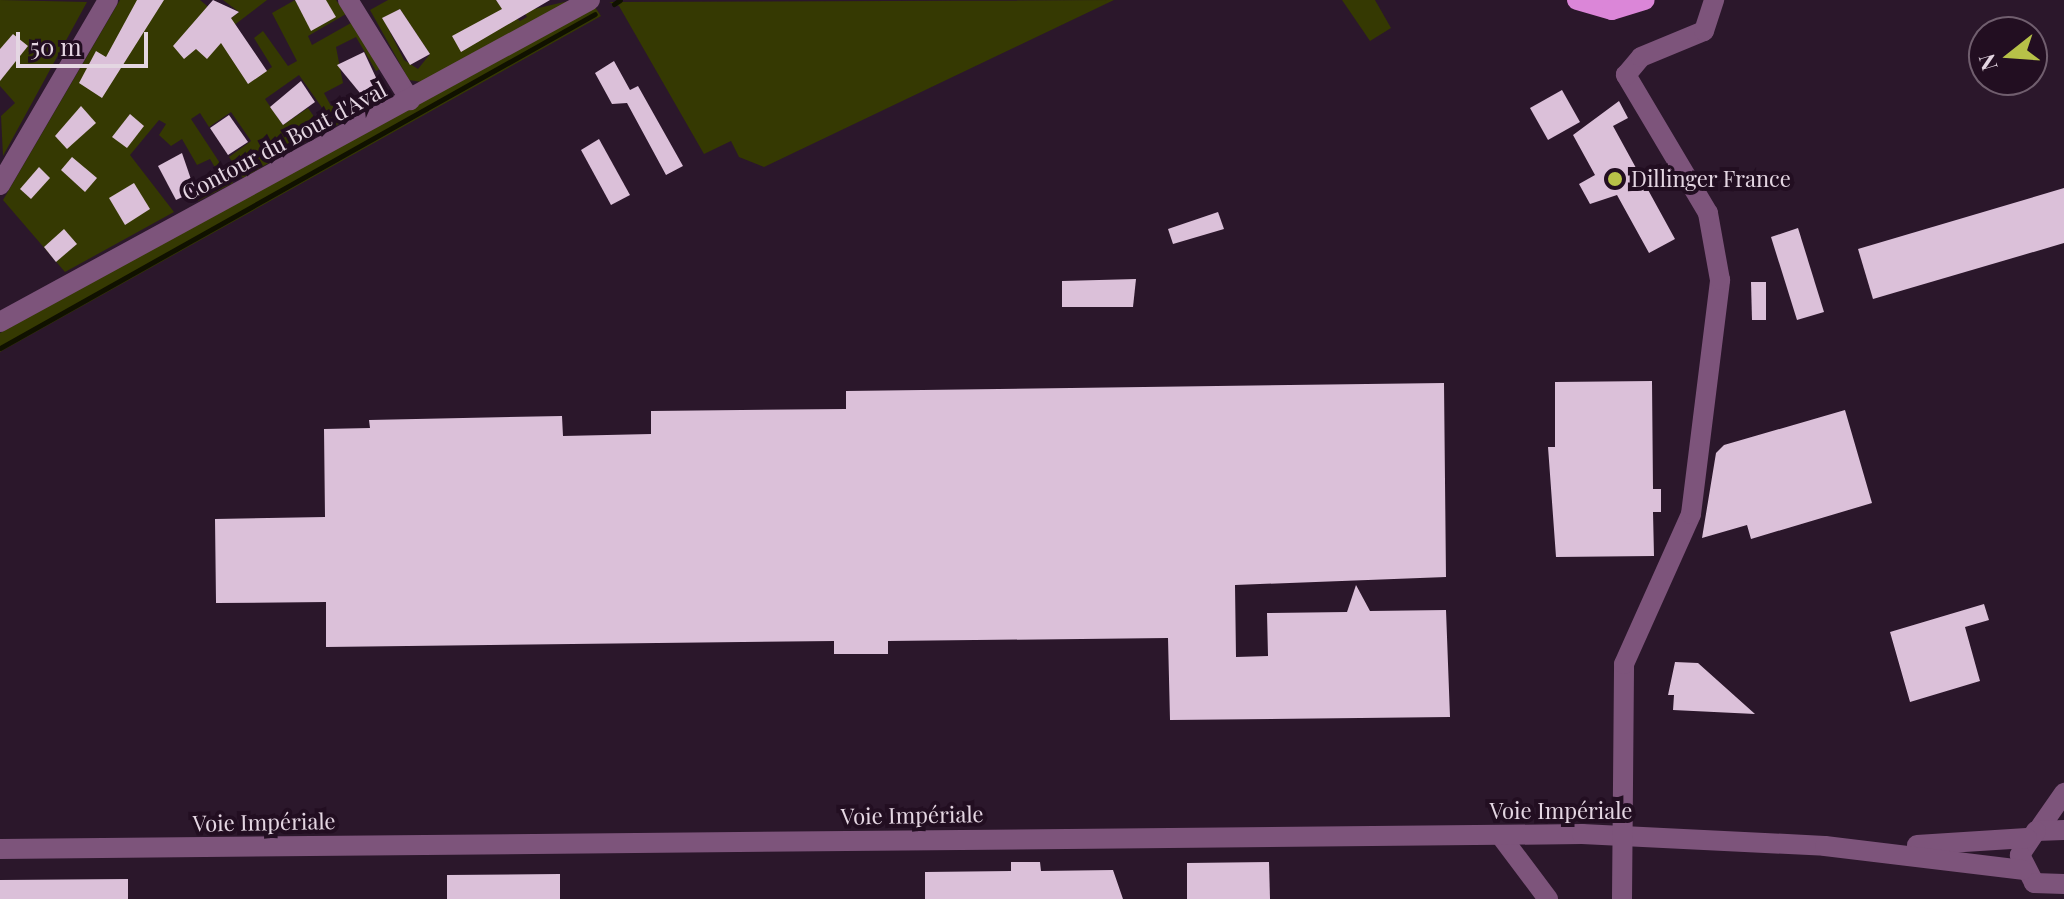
<!DOCTYPE html>
<html>
<head>
<meta charset="utf-8">
<style>
  body { margin:0 }
  #map { position:relative; width:2064px; height:899px; overflow:hidden; background:#2b172b; font-family:"Playfair Display",serif }
  div>[style] { position:absolute }
  [style*='--x'] { left:calc(var(--x)*1px); top:calc(var(--y)*1px); width:calc(var(--w)*1px); rotate:calc(var(--a)*1deg) }
  .green>* { inset:0; background:#353902 }
  .stream>* { height:5px; margin:-2.5px; padding:0 2.5px; transform-origin:2.5px; border-radius:2.5px; background:#101100 }
  .building>* { inset:0; background:#dbc0d9 }
  .minor>* { height:20px; margin:-10px; padding:0 10px; transform-origin:10px; border-radius:10px; background:#7d547b }
  .major>* { height:20px; margin:-10px; padding:0 10px; transform-origin:10px; border-radius:10px; background:#db86d8 }
  .dots>* { width:22px; height:22px; translate:-50% -50%; box-sizing:border-box; border:4px solid #220e21; border-radius:50% }
  span { translate:-50% -50%; white-space:nowrap; text-align:center; line-height:1.15; -webkit-text-stroke:8px #220e21; paint-order:stroke }
  .street-label { font-size:22px; color:#e4d6e2 }
  .poi-label { font-size:22px; color:#e4d6e2 }
  .left { translate:0 -50%; text-align:left }
  .north { position:absolute; left:1968px; top:16px; width:80px; height:80px; box-sizing:border-box; background:#220e21; border:2px solid #705e6e; border-radius:50%; rotate:253deg; font-size:22px; font-weight:700; line-height:32px; text-align:center; color:#e4d6e2 }
  .north::after { content:''; display:block; margin:auto; width:28px; height:36px; background:#b7c148; clip-path:polygon(50% 0,100% 100%,50% 72%,0 100%) }
  .scale { position:absolute; left:16px; top:32px; width:132px; height:36px; box-sizing:border-box; border:4px solid #e4d6e2; border-top:0; padding-left:10px; font-size:24px; line-height:28px; white-space:nowrap; color:#e4d6e2; -webkit-text-stroke:6px #220e21; paint-order:stroke }
</style>
</head>
<body>
<div id="map">
  <div class="green">
    <div style="clip-path:polygon(0 0,87px 2px,3px 156px,1px 116px,15px 103px,0 86px)"></div>
    <div style="clip-path:polygon(120px 0,200px 0,226px 22px,239px 12px,223px 0,267px 0,233px 26px,249px 83px,272px 67px,254px 38px,263px 31px,288px 66px,297px 61px,272px 13px,295px 0,309px 25px,326px 0,336px 0,346px 14px,308px 36px,312px 45px,351px 23px,382px 68px,376px 71px,356px 37px,336px 47px,343px 83px,324px 93px,331px 106px,341px 101px,350px 118px,335px 126px,299px 75px,265px 99px,283px 125px,308px 108px,324px 131px,243px 178px,229px 157px,251px 141px,231px 112px,209px 127px,200px 113px,191px 119px,233px 183px,198px 201px,199px 188px,220px 176px,210px 159px,197px 165px,182px 139px,171px 146px,159px 135px,166px 124px,159px 120px,130px 155px,174px 212px,65px 272px,3px 200px)"></div>
    <div style="clip-path:polygon(evenodd,388px 0,496px 0,520px 21px,527px 17px,517px 0,534px 9px,573px 0,422px 82px,409px 80px,370px 10px,388px 0,400px 9px,430px 54px,418px 69px,404px 60px,383px 18px,400px 9px)"></div>
    <div style="clip-path:polygon(1114px 0,764px 167px,739px 157px,731px 141px,704px 154px,619px 6px,609px 2px)"></div>
    <div style="clip-path:polygon(1342px 0,1375px 0,1391px 28px,1370px 41px)"></div>
    <div style="clip-path:polygon(595px 7px,601px 16px,0 352px,0 333px)"></div>
  </div>
  <div class="stream">
    <div style="--x:614;--y:4;--w:7;--a:-34"></div>
    <div style="--x:0;--y:348;--w:682;--a:-29.31"></div>
  </div>
  <div class="building">
    <div style="clip-path:polygon(137px 0,164px 0,102px 98px,79px 83px,96px 51px,106px 57px)"></div>
    <div style="clip-path:polygon(213px 0,239px 12px,231px 18px,267px 71px,248px 84px,221px 43px,207px 59px,196px 49px,184px 59px,173px 46px)"></div>
    <div style="clip-path:polygon(295px 0,326px 0,336px 17px,311px 31px)"></div>
    <div style="clip-path:polygon(496px 0,550px 0,461px 52px,452px 36px,502px 9px)"></div>
    <div style="clip-path:polygon(400px 9px,430px 54px,410px 65px,382px 18px)"></div>
    <div style="clip-path:polygon(13px 34px,28px 46px,0 81px,0 49px)"></div>
    <div style="clip-path:polygon(364px 52px,379px 84px,360px 93px,337px 65px)"></div>
    <div style="clip-path:polygon(614px 61px,630px 90px,638px 86px,683px 166px,666px 175px,627px 103px,612px 104px,595px 73px)"></div>
    <div style="clip-path:polygon(301px 81px,315px 102px,283px 125px,270px 107px)"></div>
    <div style="clip-path:polygon(1562px 90px,1580px 122px,1548px 140px,1530px 108px)"></div>
    <div style="clip-path:polygon(1619px 101px,1628px 118px,1613px 126px,1675px 239px,1649px 253px,1617px 195px,1590px 204px,1579px 184px,1595px 175px,1573px 135px)"></div>
    <div style="clip-path:polygon(81px 106px,96px 123px,67px 149px,55px 136px)"></div>
    <div style="clip-path:polygon(130px 114px,144px 126px,127px 148px,112px 137px)"></div>
    <div style="clip-path:polygon(229px 115px,248px 142px,228px 155px,210px 128px)"></div>
    <div style="clip-path:polygon(599px 139px,630px 195px,611px 205px,581px 150px)"></div>
    <div style="clip-path:polygon(182px 153px,195px 191px,176px 200px,158px 166px)"></div>
    <div style="clip-path:polygon(72px 157px,97px 178px,85px 192px,61px 170px)"></div>
    <div style="clip-path:polygon(39px 167px,50px 178px,31px 199px,20px 189px)"></div>
    <div style="clip-path:polygon(134px 183px,150px 209px,125px 225px,109px 198px)"></div>
    <div style="clip-path:polygon(2064px 188px,2064px 243px,1873px 299px,1858px 249px)"></div>
    <div style="clip-path:polygon(1218px 212px,1224px 229px,1173px 244px,1168px 229px)"></div>
    <div style="clip-path:polygon(1798px 228px,1824px 312px,1797px 320px,1771px 237px)"></div>
    <div style="clip-path:polygon(64px 229px,77px 244px,56px 262px,44px 247px)"></div>
    <div style="clip-path:polygon(1136px 279px,1133px 307px,1062px 307px,1062px 281px)"></div>
    <div style="clip-path:polygon(1751px 282px,1766px 282px,1766px 320px,1752px 320px)"></div>
    <div style="clip-path:polygon(1652px 381px,1653px 489px,1661px 489px,1661px 512px,1653px 512px,1654px 556px,1556px 557px,1548px 447px,1555px 447px,1555px 382px)"></div>
    <div style="clip-path:polygon(1444px 383px,1446px 577px,1235px 585px,1236px 657px,1268px 656px,1267px 613px,1347px 612px,1356px 585px,1370px 611px,1446px 610px,1450px 717px,1170px 720px,1168px 638px,888px 641px,888px 654px,834px 654px,834px 641px,326px 647px,326px 602px,216px 603px,215px 519px,325px 517px,324px 429px,370px 428px,369px 420px,562px 416px,563px 436px,651px 434px,651px 411px,846px 409px,846px 391px)"></div>
    <div style="clip-path:polygon(1845px 410px,1872px 503px,1751px 539px,1747px 525px,1702px 538px,1716px 453px,1724px 445px)"></div>
    <div style="clip-path:polygon(1984px 604px,1989px 620px,1965px 627px,1980px 681px,1910px 702px,1890px 632px)"></div>
    <div style="clip-path:polygon(1675px 662px,1698px 663px,1755px 714px,1673px 710px,1674px 695px,1668px 695px)"></div>
    <div style="clip-path:polygon(1011px 862px,1040px 862px,1041px 871px,1113px 870px,1123px 899px,925px 899px,925px 872px,1011px 871px)"></div>
    <div style="clip-path:polygon(1269px 862px,1270px 899px,1187px 899px,1187px 863px)"></div>
    <div style="clip-path:polygon(560px 874px,560px 899px,447px 899px,447px 875px)"></div>
    <div style="clip-path:polygon(128px 879px,128px 899px,0 899px,0 880px)"></div>
  </div>
  <div class="minor">
    <div style="--x:348;--y:0;--w:118;--a:58.2"></div>
    <div style="--x:0;--y:185;--w:214;--a:-59.7"></div>
    <div style="--x:0;--y:322;--w:672;--a:-28.62"></div>
    <div style="--x:2039;--y:829;--w:44;--a:-55.2"></div>
    <div style="--x:2064;--y:830;--w:28;--a:178"></div>
    <div style="--x:2036;--y:831;--w:29;--a:124"></div>
    <div style="--x:2020;--y:855;--w:31;--a:63"></div>
    <div style="--x:2034;--y:883;--w:30;--a:2"></div>
    <div style="--x:1500;--y:835;--w:80;--a:53.1"></div>
    <div style="--x:1917;--y:845;--w:110;--a:-3.6"></div>
    <div style="--x:0;--y:849;--w:1582;--a:-0.54"></div>
    <div style="--x:1582;--y:834;--w:243;--a:2.8"></div>
    <div style="--x:1825;--y:846;--w:199;--a:6.9"></div>
    <div style="--x:1622;--y:899;--w:235;--a:-89.5"></div>
    <div style="--x:1624;--y:664;--w:164;--a:-65.9"></div>
    <div style="--x:1691;--y:514;--w:236;--a:-82.9"></div>
    <div style="--x:1720;--y:280;--w:68;--a:-100.2"></div>
    <div style="--x:1708;--y:213;--w:161;--a:-120.7"></div>
    <div style="--x:1626;--y:75;--w:23;--a:-50"></div>
    <div style="--x:1641;--y:57;--w:68;--a:-22.4"></div>
    <div style="--x:1704;--y:31;--w:33;--a:-72"></div>
  </div>
  <div class="major">
    <div style="--x:1577;--y:0;--w:36;--a:16"></div>
    <div style="--x:1612;--y:10;--w:34;--a:-17"></div>
  </div>
  <div class="dots">
    <div style="left:1615px;top:179px;background:#b7c148"></div>
  </div>
  <div class="street-label">
    <span style="left:284px;top:141px;rotate:-28deg">Contour du Bout d'Aval</span>
    <span style="left:1561px;top:811px">Voie Impériale</span>
    <span style="left:912px;top:815px;rotate:-1deg">Voie Impériale</span>
    <span style="left:264px;top:822px;rotate:-1deg">Voie Impériale</span>
  </div>
  <div class="poi-label">
    <span class="left" style="left:1631px;top:179px">Dillinger France</span>
  </div>
  <div class="north">N</div>
  <div class="scale">50 m</div>
</div>
</body>
</html>
